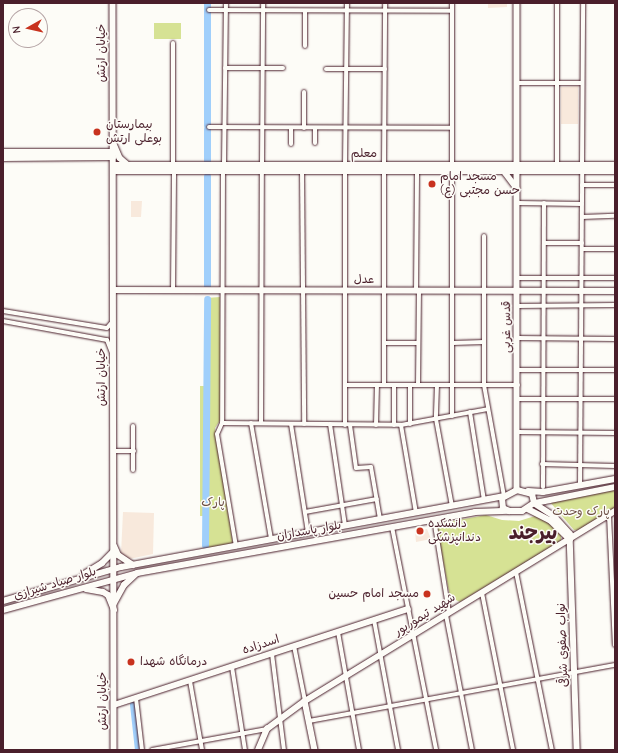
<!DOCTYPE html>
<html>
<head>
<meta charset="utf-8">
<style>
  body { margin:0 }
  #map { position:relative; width:618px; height:753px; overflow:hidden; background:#fdfcf7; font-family:"Comic Neue","Playpen Sans Arabic",sans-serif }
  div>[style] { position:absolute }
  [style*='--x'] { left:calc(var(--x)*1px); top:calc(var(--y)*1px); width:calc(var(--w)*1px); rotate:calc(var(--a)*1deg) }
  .built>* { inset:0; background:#f8e9dc }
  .green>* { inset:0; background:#d6e294 }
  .river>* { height:7px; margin:-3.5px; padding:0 3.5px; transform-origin:3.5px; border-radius:3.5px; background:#a0cffb }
  .roads { filter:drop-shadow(0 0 1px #4a1f2b) drop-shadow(0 0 1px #4a1f2b) }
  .street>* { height:4px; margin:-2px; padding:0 2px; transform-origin:2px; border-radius:2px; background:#fdfcf7 }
  .secondary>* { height:5.5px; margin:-2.75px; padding:0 2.75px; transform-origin:2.75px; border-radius:2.75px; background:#fdfcf7 }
  .primary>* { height:6px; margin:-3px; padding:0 3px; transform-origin:3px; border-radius:3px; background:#fdfcf7 }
  .dots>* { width:11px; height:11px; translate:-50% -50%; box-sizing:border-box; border:2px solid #fdfcf7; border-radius:50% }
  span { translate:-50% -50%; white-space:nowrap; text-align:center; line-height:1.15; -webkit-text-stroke:3px #fdfcf7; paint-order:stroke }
  .street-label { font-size:12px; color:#4a1f2b }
  .poi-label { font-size:12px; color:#4a1f2b }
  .left { translate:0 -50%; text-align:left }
  .right { translate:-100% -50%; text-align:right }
  .park-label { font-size:12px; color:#6d5045 }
  .town-label { font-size:20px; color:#4a1f2b; font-weight:700 }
  .frame { position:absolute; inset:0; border:4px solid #4a1f2b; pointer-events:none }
  .north { position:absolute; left:8px; top:8px; width:40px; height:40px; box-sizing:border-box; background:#fdfcf7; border:1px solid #b5a4a5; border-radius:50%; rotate:262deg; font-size:11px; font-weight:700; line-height:16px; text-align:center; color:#4a1f2b }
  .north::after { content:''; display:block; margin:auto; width:14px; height:18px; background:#c8321e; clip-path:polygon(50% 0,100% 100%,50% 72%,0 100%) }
</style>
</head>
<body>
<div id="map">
  <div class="built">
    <div style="clip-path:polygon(488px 3px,507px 3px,507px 7px,488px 8px)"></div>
    <div style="clip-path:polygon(578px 86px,578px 124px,561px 124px,561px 87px)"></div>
    <div style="clip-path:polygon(131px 201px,142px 201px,141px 217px,131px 217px)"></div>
    <div style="clip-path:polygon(123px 512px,154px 513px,153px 554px,129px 559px,121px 554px)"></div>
    <div style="clip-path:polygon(427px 529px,431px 539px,416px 542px,415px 531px)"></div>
  </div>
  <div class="green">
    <div style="clip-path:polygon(154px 23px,181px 23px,181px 39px,154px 39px)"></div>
    <div style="clip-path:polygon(220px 297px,221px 419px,215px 428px,233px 544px,207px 549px,208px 516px,200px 516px,200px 386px,204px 386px,206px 298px)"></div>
    <div style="clip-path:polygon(615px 490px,615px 508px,580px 531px,574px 530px,550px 502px)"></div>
    <div style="clip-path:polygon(486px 515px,502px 520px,519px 521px,535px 516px,543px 518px,550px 522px,561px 533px,561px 541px,460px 602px,450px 597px,436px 524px)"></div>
  </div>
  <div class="river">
    <div style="--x:207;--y:125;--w:122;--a:-90"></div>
    <div style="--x:207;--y:129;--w:33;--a:90"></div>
    <div style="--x:207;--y:289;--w:113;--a:-90"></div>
    <div style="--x:205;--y:545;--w:246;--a:-89.5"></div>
    <div style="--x:133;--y:704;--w:46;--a:83.8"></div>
  </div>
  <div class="roads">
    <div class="street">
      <div style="--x:557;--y:3;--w:162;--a:90"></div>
      <div style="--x:209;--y:10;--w:243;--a:0.2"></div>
      <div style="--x:173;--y:43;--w:122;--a:90"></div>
      <div style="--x:305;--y:46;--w:35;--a:-90"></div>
      <div style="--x:225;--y:68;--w:58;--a:0"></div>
      <div style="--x:326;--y:69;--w:59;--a:0"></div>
      <div style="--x:518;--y:83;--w:64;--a:0"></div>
      <div style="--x:209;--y:127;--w:243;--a:0.2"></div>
      <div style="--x:291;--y:128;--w:16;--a:90"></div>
      <div style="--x:304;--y:128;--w:36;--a:-90"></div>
      <div style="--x:315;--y:143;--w:15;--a:-90"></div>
      <div style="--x:224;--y:165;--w:162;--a:-89.3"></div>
      <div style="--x:262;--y:165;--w:162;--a:-89.6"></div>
      <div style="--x:345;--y:165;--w:162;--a:-89.3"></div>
      <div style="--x:384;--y:165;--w:162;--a:-89.6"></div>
      <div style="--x:452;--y:165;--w:162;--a:-90"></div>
      <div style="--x:582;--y:165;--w:162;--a:-89.6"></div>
      <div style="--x:223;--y:171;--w:252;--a:90.2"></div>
      <div style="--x:222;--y:423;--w:12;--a:114"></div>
      <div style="--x:217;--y:434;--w:114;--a:80.4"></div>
      <div style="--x:302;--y:171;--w:253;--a:89.5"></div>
      <div style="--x:452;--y:171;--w:245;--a:90"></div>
      <div style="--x:582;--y:185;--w:33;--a:0"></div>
      <div style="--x:518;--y:203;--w:64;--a:0.9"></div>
      <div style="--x:582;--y:217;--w:33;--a:-2"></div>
      <div style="--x:484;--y:236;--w:149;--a:90"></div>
      <div style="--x:484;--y:385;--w:113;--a:79.8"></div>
      <div style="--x:544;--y:243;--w:38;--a:0"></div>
      <div style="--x:582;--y:249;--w:33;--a:0"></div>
      <div style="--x:518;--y:278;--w:97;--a:0"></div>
      <div style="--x:173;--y:291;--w:120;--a:-89.5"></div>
      <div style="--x:416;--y:291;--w:120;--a:-89.5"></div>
      <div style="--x:518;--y:306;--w:97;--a:-0.6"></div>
      <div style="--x:3;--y:311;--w:105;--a:9.3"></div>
      <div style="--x:107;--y:328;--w:9;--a:-49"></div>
      <div style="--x:3;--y:321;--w:106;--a:10.4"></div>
      <div style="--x:107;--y:340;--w:14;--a:69"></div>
      <div style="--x:518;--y:338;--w:97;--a:0.6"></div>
      <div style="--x:384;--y:343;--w:34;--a:0"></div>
      <div style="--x:453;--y:343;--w:31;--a:-2"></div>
      <div style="--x:518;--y:370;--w:97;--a:0"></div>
      <div style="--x:345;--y:385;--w:173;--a:0"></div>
      <div style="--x:384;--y:385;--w:214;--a:-90"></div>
      <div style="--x:418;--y:385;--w:94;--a:-89.4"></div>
      <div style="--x:437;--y:385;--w:34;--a:92"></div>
      <div style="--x:436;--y:419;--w:88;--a:79.6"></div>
      <div style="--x:518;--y:399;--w:97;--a:0"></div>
      <div style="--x:470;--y:412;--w:89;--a:81"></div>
      <div style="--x:222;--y:423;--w:179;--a:0.6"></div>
      <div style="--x:401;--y:425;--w:88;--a:-10.4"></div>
      <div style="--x:251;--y:423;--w:118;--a:80.2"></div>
      <div style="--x:261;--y:423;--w:252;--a:-89.8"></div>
      <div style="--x:291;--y:424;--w:110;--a:81.1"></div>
      <div style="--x:330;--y:424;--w:103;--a:81.6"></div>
      <div style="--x:410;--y:424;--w:39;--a:-90"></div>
      <div style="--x:345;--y:425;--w:254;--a:-90"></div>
      <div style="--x:350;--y:425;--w:43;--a:82.1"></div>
      <div style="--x:356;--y:468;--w:15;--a:-4"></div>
      <div style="--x:371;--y:467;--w:53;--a:80.2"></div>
      <div style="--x:376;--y:425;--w:40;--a:-88.6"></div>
      <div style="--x:394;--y:425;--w:40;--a:-90"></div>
      <div style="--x:401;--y:425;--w:89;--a:80.3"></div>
      <div style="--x:518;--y:432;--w:97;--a:0.6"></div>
      <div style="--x:113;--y:451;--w:21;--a:0"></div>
      <div style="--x:542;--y:464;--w:73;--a:1.6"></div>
      <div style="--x:133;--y:470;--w:44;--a:-90"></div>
      <div style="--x:580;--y:485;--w:314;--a:-89.6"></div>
      <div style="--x:543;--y:487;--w:284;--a:-89.8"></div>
      <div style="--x:305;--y:512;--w:73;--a:-10.2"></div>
      <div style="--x:609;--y:515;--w:130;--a:87.4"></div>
      <div style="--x:434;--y:519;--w:95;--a:80.9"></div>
      <div style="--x:392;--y:527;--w:227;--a:78.8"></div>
      <div style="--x:516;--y:572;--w:182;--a:78.6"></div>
      <div style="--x:482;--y:593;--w:160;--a:78.8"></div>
      <div style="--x:446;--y:615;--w:137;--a:79.1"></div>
      <div style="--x:374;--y:620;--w:132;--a:79.5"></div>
      <div style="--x:338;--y:632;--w:120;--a:79.9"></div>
      <div style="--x:294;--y:646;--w:56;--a:78.7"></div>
      <div style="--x:272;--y:654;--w:97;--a:82.9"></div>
      <div style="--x:232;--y:667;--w:84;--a:81.1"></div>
      <div style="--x:190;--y:681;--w:70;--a:80.1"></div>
      <div style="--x:136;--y:698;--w:52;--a:83.4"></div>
      <div style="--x:309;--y:721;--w:311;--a:-10.4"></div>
      <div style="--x:152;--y:750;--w:117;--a:-10.3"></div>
    </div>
    <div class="secondary">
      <div style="--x:113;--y:3;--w:747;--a:89.92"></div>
      <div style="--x:517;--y:3;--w:487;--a:90"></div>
      <div style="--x:114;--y:144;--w:15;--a:67"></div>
      <div style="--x:120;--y:158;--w:11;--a:41"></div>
      <div style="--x:3;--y:152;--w:110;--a:0"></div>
      <div style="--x:3;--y:158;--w:110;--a:-0.5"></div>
      <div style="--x:113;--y:165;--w:502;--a:0"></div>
      <div style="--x:113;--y:171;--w:502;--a:0"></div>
      <div style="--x:504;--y:171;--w:21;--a:53"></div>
      <div style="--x:113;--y:290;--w:502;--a:0.11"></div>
      <div style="--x:534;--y:503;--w:24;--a:33"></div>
      <div style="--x:554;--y:516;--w:24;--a:48"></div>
      <div style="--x:570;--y:534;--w:216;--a:88.1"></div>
      <div style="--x:528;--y:509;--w:25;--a:27"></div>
      <div style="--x:550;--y:520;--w:28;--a:44"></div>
      <div style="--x:305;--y:701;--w:50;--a:78.5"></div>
      <div style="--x:114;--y:705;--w:309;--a:-18.1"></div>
      <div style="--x:258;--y:750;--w:23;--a:-67"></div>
      <div style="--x:267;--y:729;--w:47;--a:-36.4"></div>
      <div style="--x:305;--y:701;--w:364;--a:-31.5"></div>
    </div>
    <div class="primary">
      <div style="--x:517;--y:490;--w:16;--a:15"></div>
      <div style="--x:532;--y:494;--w:9;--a:77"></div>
      <div style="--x:534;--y:503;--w:14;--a:146"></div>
      <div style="--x:522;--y:511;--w:13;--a:180"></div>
      <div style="--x:509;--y:511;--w:7;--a:-153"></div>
      <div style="--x:503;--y:508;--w:10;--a:-96"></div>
      <div style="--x:502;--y:498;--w:17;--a:-28"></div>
      <div style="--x:528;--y:491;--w:15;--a:4"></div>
      <div style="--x:543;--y:492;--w:73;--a:-10.2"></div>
      <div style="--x:535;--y:503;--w:82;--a:-11.3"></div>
      <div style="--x:114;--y:546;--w:10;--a:66"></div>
      <div style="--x:118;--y:555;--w:18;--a:34"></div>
      <div style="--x:84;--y:574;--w:21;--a:-31"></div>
      <div style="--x:102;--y:563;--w:17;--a:-45"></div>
      <div style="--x:86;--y:589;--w:17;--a:10"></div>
      <div style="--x:103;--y:592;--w:6;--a:31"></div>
      <div style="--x:108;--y:595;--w:16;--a:68"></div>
      <div style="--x:3;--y:601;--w:123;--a:-16.1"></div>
      <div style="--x:121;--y:567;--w:390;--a:-10.5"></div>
      <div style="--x:114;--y:603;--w:21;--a:-61"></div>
      <div style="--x:124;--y:585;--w:16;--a:-43"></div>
      <div style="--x:3;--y:610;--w:139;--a:-15.4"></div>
      <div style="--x:137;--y:573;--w:343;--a:-10.2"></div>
      <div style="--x:475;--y:512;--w:34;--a:-2"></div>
    </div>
  </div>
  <div class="dots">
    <div style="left:97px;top:132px;background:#c8321e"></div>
    <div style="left:432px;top:184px;background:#c8321e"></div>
    <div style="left:420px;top:531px;background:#c8321e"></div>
    <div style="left:427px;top:594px;background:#c8321e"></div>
    <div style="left:131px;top:662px;background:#c8321e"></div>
  </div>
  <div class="street-label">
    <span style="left:102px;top:53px;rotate:-90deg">خیابان ارتش</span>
    <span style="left:364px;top:154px">معلم</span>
    <span style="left:364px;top:280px">عدل</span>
    <span style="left:507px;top:327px;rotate:-90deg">قدس غربی</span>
    <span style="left:102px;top:377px;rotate:-90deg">خیابان ارتش</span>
    <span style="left:309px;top:531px;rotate:-10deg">بلوار پاسداران</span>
    <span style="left:55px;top:584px;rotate:-17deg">بلوار صیاد شیرازی</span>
    <span style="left:425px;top:615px;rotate:-32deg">شهید تیمورپور</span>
    <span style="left:261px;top:645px;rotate:-18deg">اسدزاده</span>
    <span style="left:563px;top:645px;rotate:-92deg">نواب صفوی شرقی</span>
    <span style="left:103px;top:701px;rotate:-90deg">خیابان ارتش</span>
  </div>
  <div class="poi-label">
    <span class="left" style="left:106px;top:132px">بیمارستان<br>بوعلی ارتش</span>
    <span class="left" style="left:440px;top:184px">مسجد امام<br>حسن مجتبی (ع)</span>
    <span class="left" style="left:428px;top:531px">دانشکده<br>دندانپزشکی</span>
    <span class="right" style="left:419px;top:594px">مسجد امام حسین</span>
    <span class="left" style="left:140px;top:662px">درمانگاه شهدا</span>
  </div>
  <div class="park-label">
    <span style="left:213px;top:503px">پارک</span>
    <span style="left:581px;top:512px">پارک وحدت</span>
  </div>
  <div class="town-label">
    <span style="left:533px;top:532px">بیرجند</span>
  </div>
  <div class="frame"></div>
  <div class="north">N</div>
</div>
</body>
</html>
